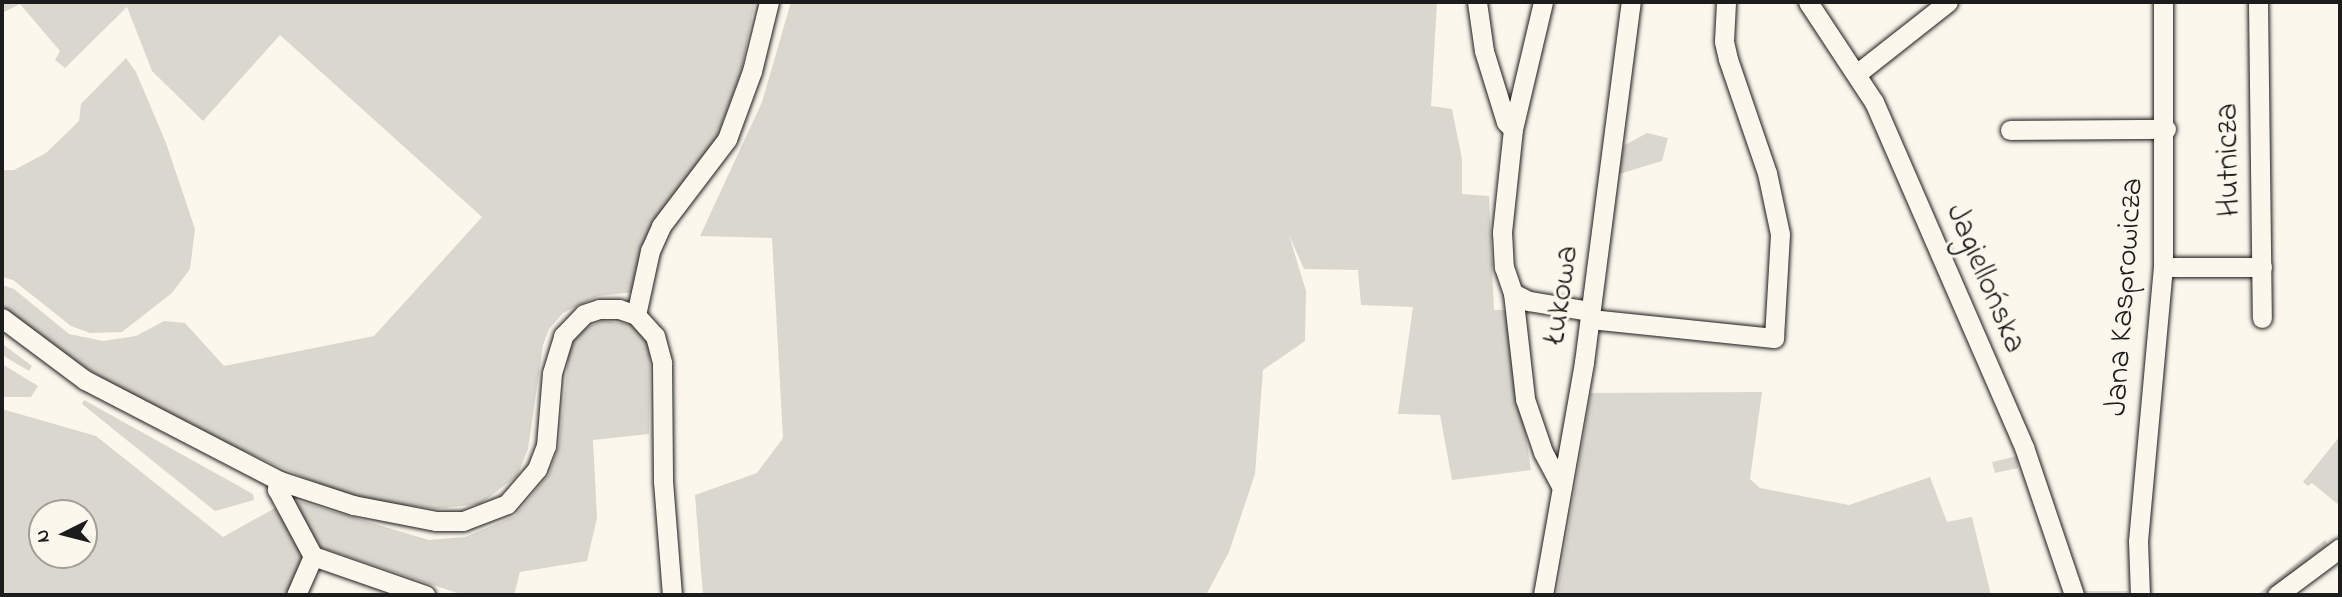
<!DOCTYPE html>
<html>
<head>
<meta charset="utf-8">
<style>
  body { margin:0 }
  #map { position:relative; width:2342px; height:597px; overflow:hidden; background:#fbf7ec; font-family:"Indie Flower",sans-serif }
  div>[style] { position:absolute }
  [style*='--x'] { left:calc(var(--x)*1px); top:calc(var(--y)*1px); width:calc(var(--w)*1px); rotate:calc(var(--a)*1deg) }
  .green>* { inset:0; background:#dad7ce }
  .roads { filter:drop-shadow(0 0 2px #1c1c1c) drop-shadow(0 0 2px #1c1c1c) }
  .minor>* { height:19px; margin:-9.5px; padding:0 9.5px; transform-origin:9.5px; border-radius:9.5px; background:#fbf7ec }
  span { translate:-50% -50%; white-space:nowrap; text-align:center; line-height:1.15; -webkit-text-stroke:6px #fbf7ec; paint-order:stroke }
  .street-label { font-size:32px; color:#1c1c1c }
  .frame { position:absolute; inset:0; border:4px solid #1c1c1c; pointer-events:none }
  .north { position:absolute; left:28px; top:499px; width:70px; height:70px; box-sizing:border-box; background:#fbf7ec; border:2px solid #a29f99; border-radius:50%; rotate:264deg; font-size:19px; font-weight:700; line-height:28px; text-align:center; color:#1c1c1c }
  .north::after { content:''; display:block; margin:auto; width:24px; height:32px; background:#1c1c1c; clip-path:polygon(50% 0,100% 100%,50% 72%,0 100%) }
</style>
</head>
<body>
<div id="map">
  <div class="green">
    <div style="clip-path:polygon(2px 2px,755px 2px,741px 72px,716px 140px,648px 234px,641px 247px,634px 292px,598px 296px,563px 313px,549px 329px,543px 345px,528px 449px,517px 476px,480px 504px,436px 509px,352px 498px,193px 429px,53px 350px,2px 309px,2px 285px,14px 289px,69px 334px,103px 341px,136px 336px,164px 321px,185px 323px,224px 366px,374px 336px,482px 217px,280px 35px,203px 121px,152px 71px,127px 7px,65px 68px,55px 60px,60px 51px,20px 4px,2px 13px)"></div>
    <div style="clip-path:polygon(791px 2px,1437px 2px,1431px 106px,1452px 109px,1462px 159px,1462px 194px,1489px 196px,1494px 310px,1507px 310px,1531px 470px,1452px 480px,1440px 415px,1398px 414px,1413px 307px,1361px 305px,1358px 270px,1304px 269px,1289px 235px,1306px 291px,1305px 341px,1263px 370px,1255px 474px,1229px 552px,1206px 595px,703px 595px,695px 495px,757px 473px,783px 438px,772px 238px,700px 236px,762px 102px)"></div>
    <div style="clip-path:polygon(126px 58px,136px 72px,166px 143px,195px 229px,190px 269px,172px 293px,122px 332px,90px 333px,71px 326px,13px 280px,2px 277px,2px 170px,14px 170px,46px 153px,79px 121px,81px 104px)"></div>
    <div style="clip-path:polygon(1647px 133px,1668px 138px,1662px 161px,1619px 174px,1623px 146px)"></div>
    <div style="clip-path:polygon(603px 321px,636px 325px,650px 342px,649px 434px,593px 440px,597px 518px,587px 561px,520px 572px,514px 595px,463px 595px,310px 544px,293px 507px,298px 501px,429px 540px,465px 537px,515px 516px,549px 474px,559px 445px,569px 350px,580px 330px)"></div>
    <div style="clip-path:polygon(4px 345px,32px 366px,29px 371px,2px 355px)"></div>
    <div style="clip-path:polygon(2px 364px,38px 386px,31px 397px,2px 397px)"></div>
    <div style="clip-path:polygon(1762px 392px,1750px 479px,1760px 488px,1849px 505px,1930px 477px,1947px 522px,1972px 517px,1991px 595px,1557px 595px,1591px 393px)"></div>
    <div style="clip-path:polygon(84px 400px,253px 494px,254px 500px,215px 511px,82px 404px)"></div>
    <div style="clip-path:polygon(evenodd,2px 409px,96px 436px,223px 537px,275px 508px,310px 567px,300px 595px,2px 595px,2px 409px,42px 513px,84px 513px,84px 555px,42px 555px,42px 513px)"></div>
    <div style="clip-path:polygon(2340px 436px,2340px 506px,2312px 483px,2308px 486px,2303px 482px)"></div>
    <div style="clip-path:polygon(2017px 456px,2018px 468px,1995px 473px,1992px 462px)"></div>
    <div style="clip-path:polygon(2325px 540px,2328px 545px,2264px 595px,2257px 595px)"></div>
    <div style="clip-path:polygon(2077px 591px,2128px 591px,2129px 595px,2078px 595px)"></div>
  </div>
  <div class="roads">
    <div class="minor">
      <div style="--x:1477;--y:2;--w:49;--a:81.9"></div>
      <div style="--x:1484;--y:51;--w:74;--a:72.8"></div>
      <div style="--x:1506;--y:122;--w:10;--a:45"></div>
      <div style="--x:1543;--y:2;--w:130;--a:103.3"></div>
      <div style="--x:1513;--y:129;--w:104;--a:96.1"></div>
      <div style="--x:1502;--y:232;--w:35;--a:87"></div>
      <div style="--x:1504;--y:267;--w:28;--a:71"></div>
      <div style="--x:1513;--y:293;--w:18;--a:27"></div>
      <div style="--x:1529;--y:301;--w:62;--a:9.3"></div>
      <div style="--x:1808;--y:2;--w:120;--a:56.6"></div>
      <div style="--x:1874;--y:102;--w:376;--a:66.5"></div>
      <div style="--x:2024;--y:447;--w:156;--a:71.3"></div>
      <div style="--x:2258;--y:2;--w:316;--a:89.3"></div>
      <div style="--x:1859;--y:72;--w:113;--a:-38.2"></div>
      <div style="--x:2010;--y:130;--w:156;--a:-0.4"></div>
      <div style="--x:2163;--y:267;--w:99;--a:0"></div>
      <div style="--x:1513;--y:293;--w:107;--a:83.5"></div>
      <div style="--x:1525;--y:399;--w:56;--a:71.2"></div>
      <div style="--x:1543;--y:452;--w:40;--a:62"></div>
      <div style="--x:636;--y:315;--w:66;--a:-77.7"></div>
      <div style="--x:650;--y:251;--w:27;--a:-66"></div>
      <div style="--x:661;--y:226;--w:109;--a:-52.8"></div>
      <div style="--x:727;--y:139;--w:72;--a:-69.8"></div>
      <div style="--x:752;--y:71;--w:71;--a:-76.2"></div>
      <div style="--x:2;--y:318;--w:104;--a:36.8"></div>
      <div style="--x:85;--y:380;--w:220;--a:27.4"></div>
      <div style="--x:280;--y:481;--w:77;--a:18.2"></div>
      <div style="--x:353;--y:505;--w:85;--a:10.9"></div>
      <div style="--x:436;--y:521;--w:27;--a:0"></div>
      <div style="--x:463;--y:521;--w:47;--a:-21.1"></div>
      <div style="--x:507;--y:504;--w:46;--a:-49.4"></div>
      <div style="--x:537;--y:469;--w:25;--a:-69"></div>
      <div style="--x:546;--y:446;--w:73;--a:-85.3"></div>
      <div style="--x:552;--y:373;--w:39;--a:-73"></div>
      <div style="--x:563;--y:336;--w:30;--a:-46"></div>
      <div style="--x:584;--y:314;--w:16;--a:-18"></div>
      <div style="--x:599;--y:309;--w:20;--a:0"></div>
      <div style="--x:619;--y:309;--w:18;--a:19"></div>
      <div style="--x:636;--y:315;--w:28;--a:48"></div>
      <div style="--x:655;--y:336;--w:28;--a:75"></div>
      <div style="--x:662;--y:363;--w:118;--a:89.5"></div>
      <div style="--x:663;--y:481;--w:114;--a:85.5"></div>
      <div style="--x:1590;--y:319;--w:185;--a:5.9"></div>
      <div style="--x:1774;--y:338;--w:104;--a:-86.7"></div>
      <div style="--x:1780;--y:234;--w:62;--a:-102"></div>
      <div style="--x:1767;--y:173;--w:120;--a:-108.9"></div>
      <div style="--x:1728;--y:59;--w:18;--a:-103"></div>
      <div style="--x:1724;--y:41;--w:39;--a:-87"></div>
      <div style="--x:280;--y:481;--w:9;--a:111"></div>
      <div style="--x:277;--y:489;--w:76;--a:61.8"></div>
      <div style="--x:313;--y:556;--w:119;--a:19.2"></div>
      <div style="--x:296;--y:595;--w:43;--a:-66.4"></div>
      <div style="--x:1543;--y:595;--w:237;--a:-80"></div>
      <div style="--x:1584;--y:362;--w:363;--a:-82.6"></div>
      <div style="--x:2140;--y:595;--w:54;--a:-92.1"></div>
      <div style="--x:2138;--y:541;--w:275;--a:-84.8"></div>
      <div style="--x:2163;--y:267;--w:265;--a:-90"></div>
      <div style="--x:2277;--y:595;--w:79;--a:-36.7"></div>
    </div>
  </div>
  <div class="street-label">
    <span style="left:2230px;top:160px;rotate:-91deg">Hutnicza</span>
    <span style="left:1984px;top:279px;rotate:67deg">Jagiellońska</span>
    <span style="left:1563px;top:295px;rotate:-82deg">Łukowa</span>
    <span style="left:2126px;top:297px;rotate:-86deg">Jana Kasprowicza</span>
  </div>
  <div class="frame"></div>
  <div class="north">N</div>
</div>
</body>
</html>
